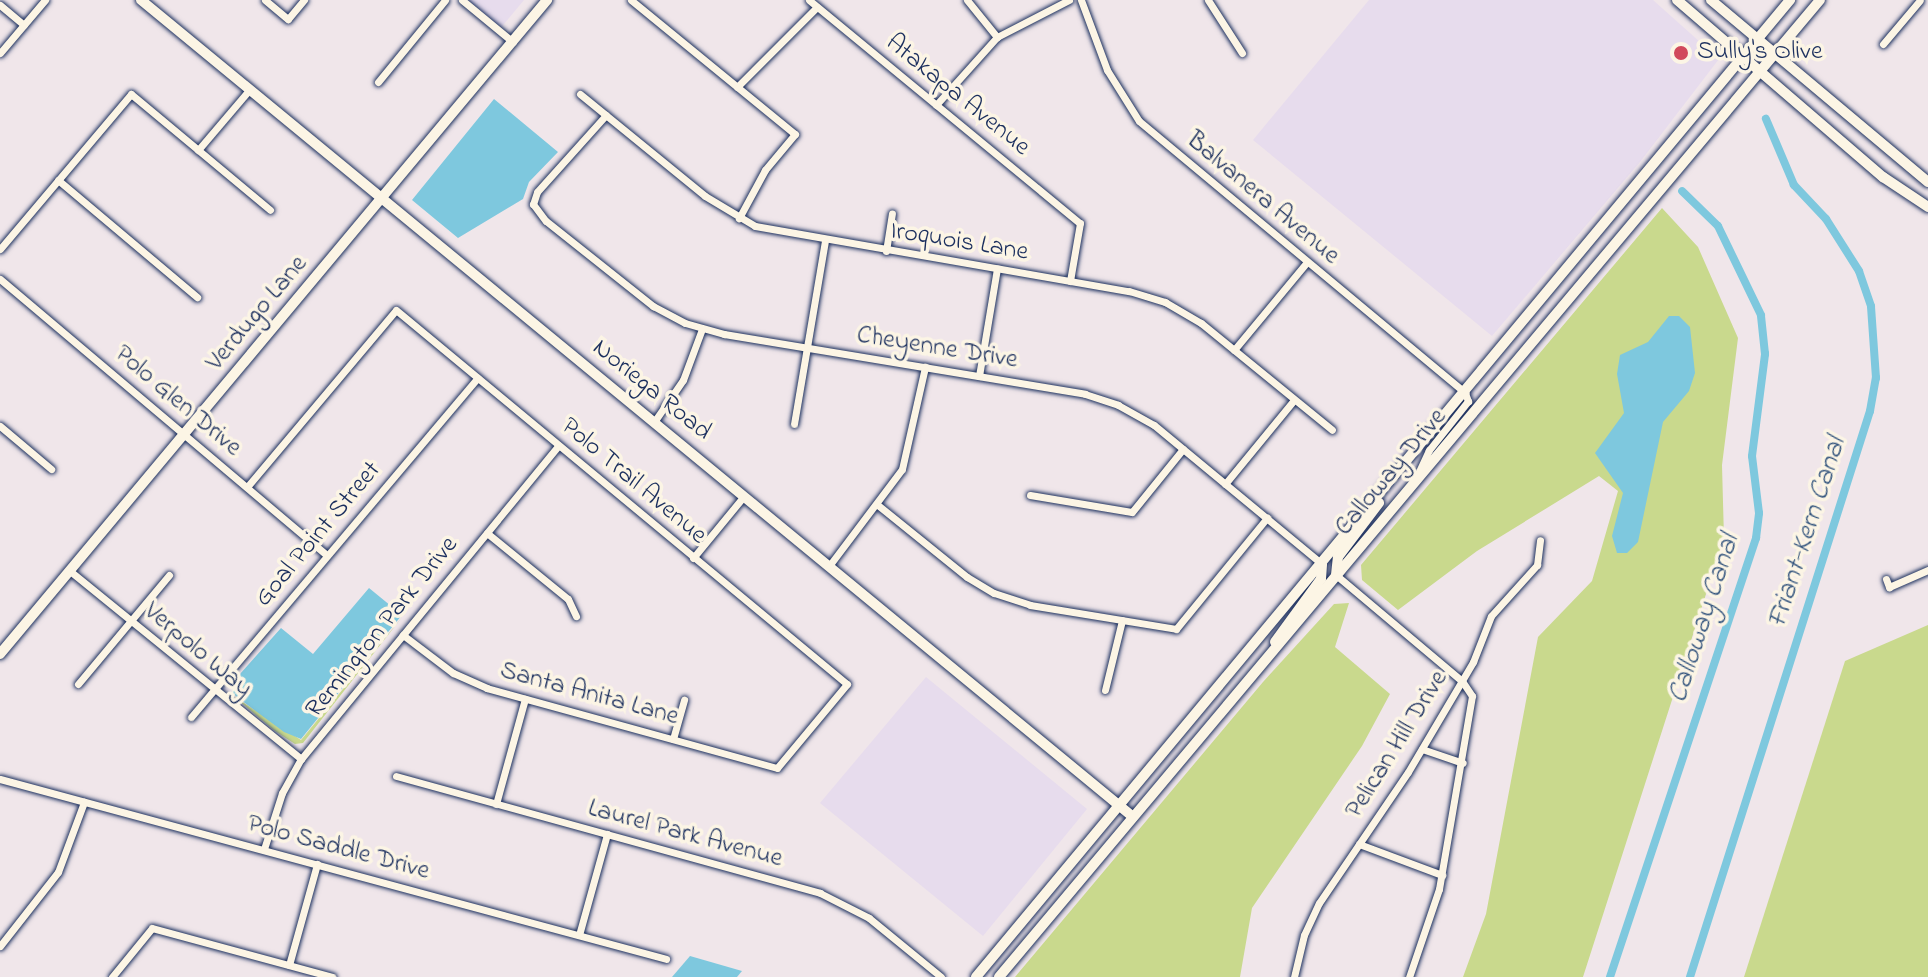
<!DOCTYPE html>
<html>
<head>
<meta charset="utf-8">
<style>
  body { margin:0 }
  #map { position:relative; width:1928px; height:977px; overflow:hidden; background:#f0e6ea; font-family:"Indie Flower",sans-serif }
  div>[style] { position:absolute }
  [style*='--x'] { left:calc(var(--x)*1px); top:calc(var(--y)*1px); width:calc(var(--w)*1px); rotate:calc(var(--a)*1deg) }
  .built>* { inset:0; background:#e7dced }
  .green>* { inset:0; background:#c9d98d }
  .water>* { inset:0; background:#7ec8de }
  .canal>* { height:8px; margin:-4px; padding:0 4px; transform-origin:4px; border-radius:4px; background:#7ec8de }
  .roads { filter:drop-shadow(0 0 2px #1b2f5e) drop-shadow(0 0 2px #1b2f5e) }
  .street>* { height:7px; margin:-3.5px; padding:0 3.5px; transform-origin:3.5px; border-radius:3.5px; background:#fcf5e5 }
  .secondary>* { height:10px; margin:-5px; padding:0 5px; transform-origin:5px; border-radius:5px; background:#fcf5e5 }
  .dots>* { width:22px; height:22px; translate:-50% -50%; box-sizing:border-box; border:4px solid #fcf5e5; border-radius:50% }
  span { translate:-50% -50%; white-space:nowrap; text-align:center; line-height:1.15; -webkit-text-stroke:7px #fcf5e5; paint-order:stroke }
  .poi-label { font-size:26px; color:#1b2f5e }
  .left { translate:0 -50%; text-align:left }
  .street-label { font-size:26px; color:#1b2f5e }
  .water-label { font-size:28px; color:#34557e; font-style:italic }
</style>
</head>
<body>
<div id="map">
  <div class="built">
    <div style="clip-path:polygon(462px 0,524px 0,499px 30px)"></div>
    <div style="clip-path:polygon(1369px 0,1653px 0,1719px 59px,1640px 162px,1492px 336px,1253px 140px)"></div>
    <div style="clip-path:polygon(926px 677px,1087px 809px,983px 936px,820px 803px)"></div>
  </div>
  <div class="green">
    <div style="clip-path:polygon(1662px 208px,1698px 247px,1738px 338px,1722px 465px,1724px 538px,1583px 977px,1463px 977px,1486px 914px,1538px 637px,1592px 581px,1618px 491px,1599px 476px,1477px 551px,1398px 610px,1362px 580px,1361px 565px)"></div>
    <div style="clip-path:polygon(1349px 603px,1335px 647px,1390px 694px,1362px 746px,1252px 908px,1240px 977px,1015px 977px,1263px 682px,1334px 604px)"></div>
    <div style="clip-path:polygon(403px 616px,303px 743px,295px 744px,275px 731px,232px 695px,301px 740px)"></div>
    <div style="clip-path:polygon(1928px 625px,1928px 977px,1744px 977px,1845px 661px)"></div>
  </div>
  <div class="water">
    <div style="clip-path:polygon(494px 99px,558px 152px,529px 182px,523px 199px,458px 238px,412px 200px)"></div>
    <div style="clip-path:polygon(1669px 316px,1679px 316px,1690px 327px,1695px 373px,1689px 391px,1663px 422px,1638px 542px,1627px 553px,1617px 553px,1612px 536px,1623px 493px,1595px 453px,1624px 413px,1617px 374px,1620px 355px,1648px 342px)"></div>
    <div style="clip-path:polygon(369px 588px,402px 615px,301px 739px,284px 732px,233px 694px,232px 683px,281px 628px,313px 654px)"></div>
    <div style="clip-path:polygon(690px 956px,742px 971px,737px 977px,672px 977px)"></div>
  </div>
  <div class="canal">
    <div style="--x:1610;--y:977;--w:463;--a:-71.6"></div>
    <div style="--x:1756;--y:538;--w:25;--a:-83"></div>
    <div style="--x:1759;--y:513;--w:57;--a:-97"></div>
    <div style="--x:1752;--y:456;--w:103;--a:-82.7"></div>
    <div style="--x:1765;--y:354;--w:39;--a:-96"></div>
    <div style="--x:1761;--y:315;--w:99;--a:-115.8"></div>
    <div style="--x:1718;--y:226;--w:50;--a:-135.8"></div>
    <div style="--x:1690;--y:977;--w:594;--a:-72.36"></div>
    <div style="--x:1870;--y:411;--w:34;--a:-80"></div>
    <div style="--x:1876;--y:378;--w:72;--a:-94"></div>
    <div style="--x:1871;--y:306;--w:37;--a:-109"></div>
    <div style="--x:1859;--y:271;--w:62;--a:-122.4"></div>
    <div style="--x:1826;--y:219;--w:47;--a:-133.3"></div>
    <div style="--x:1794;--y:185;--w:72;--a:-113"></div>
  </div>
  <div class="roads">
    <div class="street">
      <div style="--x:265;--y:0;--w:30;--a:40"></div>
      <div style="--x:288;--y:19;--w:25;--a:-50"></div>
      <div style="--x:462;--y:0;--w:66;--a:39.5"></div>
      <div style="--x:631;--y:0;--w:212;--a:39.3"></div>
      <div style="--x:795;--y:134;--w:47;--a:129.8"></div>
      <div style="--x:765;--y:170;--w:55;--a:118.4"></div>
      <div style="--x:809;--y:0;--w:351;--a:39.5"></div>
      <div style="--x:1080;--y:223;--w:59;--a:99.8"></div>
      <div style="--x:967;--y:0;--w:48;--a:51"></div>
      <div style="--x:1081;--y:0;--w:75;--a:69.6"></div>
      <div style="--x:1107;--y:70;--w:60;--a:57.9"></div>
      <div style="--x:1139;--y:121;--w:425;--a:39.8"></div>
      <div style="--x:1465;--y:393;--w:9;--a:69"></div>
      <div style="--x:1468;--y:401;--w:63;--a:128.5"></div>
      <div style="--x:1429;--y:450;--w:26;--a:115"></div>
      <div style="--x:1208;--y:0;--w:63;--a:57.3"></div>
      <div style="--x:0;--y:5;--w:31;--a:40"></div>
      <div style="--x:1883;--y:44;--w:57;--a:-49.9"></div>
      <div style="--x:0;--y:53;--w:70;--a:-49.7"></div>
      <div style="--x:378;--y:82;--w:106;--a:-50.7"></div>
      <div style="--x:737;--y:87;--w:113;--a:-45"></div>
      <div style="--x:580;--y:94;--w:161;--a:39.2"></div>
      <div style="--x:705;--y:196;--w:58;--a:31"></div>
      <div style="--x:755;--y:226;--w:380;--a:9.9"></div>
      <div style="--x:1129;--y:291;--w:38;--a:17"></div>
      <div style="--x:1165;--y:302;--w:42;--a:30.3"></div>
      <div style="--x:1201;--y:323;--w:169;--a:39.2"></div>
      <div style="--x:936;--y:105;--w:91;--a:-48.1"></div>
      <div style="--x:997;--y:37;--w:81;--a:-27.2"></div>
      <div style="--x:606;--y:115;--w:103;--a:131.9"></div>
      <div style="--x:537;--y:192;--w:13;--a:108"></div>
      <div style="--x:533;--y:204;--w:21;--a:53"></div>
      <div style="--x:546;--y:221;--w:137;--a:38.5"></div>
      <div style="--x:653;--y:306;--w:36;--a:28"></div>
      <div style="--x:685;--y:323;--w:41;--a:15.8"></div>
      <div style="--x:724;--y:334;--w:366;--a:9.4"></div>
      <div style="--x:1085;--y:394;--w:35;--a:18"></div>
      <div style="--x:1118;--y:405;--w:41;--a:29.1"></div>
      <div style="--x:1154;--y:425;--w:218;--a:39.6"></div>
      <div style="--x:198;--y:150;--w:80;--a:-49.6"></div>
      <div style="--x:58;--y:180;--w:182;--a:40.1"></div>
      <div style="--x:0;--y:249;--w:203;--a:-49.8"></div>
      <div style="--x:131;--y:94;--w:181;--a:39.8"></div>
      <div style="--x:886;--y:251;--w:38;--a:-81"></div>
      <div style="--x:0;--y:279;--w:428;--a:40.2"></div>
      <div style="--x:1234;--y:350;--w:114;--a:-50.3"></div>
      <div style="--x:979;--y:376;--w:109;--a:-80.5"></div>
      <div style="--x:654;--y:422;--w:51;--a:-55.4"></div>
      <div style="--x:683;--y:380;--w:54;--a:-69.6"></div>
      <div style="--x:794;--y:424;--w:186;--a:-80.4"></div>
      <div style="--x:0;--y:426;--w:67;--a:40.1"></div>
      <div style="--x:1225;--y:484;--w:109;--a:-50.6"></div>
      <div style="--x:247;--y:487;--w:231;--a:-49.9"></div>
      <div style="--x:396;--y:310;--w:586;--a:39.67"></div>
      <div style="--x:847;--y:684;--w:109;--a:129.8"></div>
      <div style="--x:777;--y:768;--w:301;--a:-164.6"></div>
      <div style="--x:487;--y:688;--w:37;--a:-156"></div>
      <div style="--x:453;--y:673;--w:63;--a:-142.8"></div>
      <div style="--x:1030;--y:495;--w:103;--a:9.5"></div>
      <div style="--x:1132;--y:512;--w:81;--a:-51"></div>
      <div style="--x:879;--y:506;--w:113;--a:38.9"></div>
      <div style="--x:967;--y:577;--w:31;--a:31"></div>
      <div style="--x:994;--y:593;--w:38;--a:18"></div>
      <div style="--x:1030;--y:605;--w:148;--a:9.3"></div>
      <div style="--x:1176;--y:629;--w:144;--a:-50.7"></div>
      <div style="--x:487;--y:533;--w:104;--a:39.2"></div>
      <div style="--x:568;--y:599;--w:19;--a:65"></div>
      <div style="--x:693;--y:558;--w:80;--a:-50.6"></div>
      <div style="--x:829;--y:566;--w:121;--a:-53"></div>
      <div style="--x:902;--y:469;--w:105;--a:-77.3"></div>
      <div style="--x:70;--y:571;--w:298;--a:39.1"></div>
      <div style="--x:1336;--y:575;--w:165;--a:40.1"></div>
      <div style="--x:1462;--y:681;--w:18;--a:56"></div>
      <div style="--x:1472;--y:696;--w:196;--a:99.7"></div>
      <div style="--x:1439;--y:889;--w:93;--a:108.8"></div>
      <div style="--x:1886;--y:579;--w:9;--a:69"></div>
      <div style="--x:1889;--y:587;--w:43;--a:-23.6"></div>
      <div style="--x:78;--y:684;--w:142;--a:-50.1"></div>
      <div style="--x:1105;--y:690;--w:72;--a:-76.3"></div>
      <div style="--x:191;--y:717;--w:444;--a:-49.8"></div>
      <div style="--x:673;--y:739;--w:41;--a:-74.2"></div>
      <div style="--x:1422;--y:749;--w:43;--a:18.9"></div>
      <div style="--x:396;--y:776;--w:440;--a:15.4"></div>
      <div style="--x:820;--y:893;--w:55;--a:27"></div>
      <div style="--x:869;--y:918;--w:93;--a:39.3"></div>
      <div style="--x:0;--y:779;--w:690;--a:15.12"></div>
      <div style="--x:496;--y:804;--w:109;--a:-74.6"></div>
      <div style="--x:1359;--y:844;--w:89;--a:20.5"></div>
      <div style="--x:264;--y:849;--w:59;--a:-72.2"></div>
      <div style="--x:282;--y:793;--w:39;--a:-61"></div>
      <div style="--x:301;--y:759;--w:405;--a:-50.6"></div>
      <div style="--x:579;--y:935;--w:105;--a:-74.5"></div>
      <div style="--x:0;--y:946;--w:94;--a:-51.9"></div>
      <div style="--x:58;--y:872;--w:75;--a:-69.6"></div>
      <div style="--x:289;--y:965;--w:105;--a:-74.5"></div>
      <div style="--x:112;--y:977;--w:63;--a:-50.8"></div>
      <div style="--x:152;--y:928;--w:187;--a:15.2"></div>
      <div style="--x:1294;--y:977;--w:43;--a:-76.6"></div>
      <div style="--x:1304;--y:935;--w:35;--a:-65"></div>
      <div style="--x:1319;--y:903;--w:158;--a:-55.8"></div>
      <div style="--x:1408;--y:772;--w:128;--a:-59.4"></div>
      <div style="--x:1473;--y:662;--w:49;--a:-68.6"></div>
      <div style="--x:1491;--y:616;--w:69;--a:-48"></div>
      <div style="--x:1537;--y:565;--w:25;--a:-83"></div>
    </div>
    <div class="secondary">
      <div style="--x:141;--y:0;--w:1285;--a:39.47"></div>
      <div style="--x:1677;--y:0;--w:272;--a:40.7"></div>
      <div style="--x:1883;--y:177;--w:54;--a:33.7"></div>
      <div style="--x:1711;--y:0;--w:283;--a:40"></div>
      <div style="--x:1336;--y:575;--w:18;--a:-84"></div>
      <div style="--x:1338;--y:557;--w:68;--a:-52.8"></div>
      <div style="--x:1275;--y:642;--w:78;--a:-53.9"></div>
      <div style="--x:1321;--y:579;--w:15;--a:-86"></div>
      <div style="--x:0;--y:654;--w:853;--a:-50.09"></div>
      <div style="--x:976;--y:977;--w:1272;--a:-50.2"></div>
      <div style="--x:999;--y:977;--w:1276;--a:-49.96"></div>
    </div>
  </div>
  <div class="dots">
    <div style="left:1681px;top:53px;background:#d1495b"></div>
  </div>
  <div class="poi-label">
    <span class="left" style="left:1697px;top:53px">Sully's Olive</span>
  </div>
  <div class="street-label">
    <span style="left:957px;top:96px;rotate:39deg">Atakapa Avenue</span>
    <span style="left:1262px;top:199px;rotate:40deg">Balvanera Avenue</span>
    <span style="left:959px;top:243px;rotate:9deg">Iroquois Lane</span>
    <span style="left:258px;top:314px;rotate:-50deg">Verdugo Lane</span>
    <span style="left:937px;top:349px;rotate:9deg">Cheyenne Drive</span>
    <span style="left:651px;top:391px;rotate:39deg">Noriega Road</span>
    <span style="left:177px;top:402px;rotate:40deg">Polo Glen Drive</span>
    <span style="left:1392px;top:473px;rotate:-50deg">Calloway Drive</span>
    <span style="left:633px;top:482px;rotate:40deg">Polo Trail Avenue</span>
    <span style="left:319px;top:535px;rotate:-50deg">Goal Point Street</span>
    <span style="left:383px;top:628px;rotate:-51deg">Remington Park Drive</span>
    <span style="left:197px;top:651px;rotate:40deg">Verpolo Way</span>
    <span style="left:589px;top:695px;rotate:15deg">Santa Anita Lane</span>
    <span style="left:1398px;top:745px;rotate:-58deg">Pelican Hill Drive</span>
    <span style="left:685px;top:835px;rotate:15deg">Laurel Park Avenue</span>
    <span style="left:338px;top:849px;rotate:15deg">Polo Saddle Drive</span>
  </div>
  <div class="water-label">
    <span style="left:1808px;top:533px;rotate:-72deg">Friant-Kern Canal</span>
    <span style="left:1705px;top:619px;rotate:-72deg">Calloway Canal</span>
  </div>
</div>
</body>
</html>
